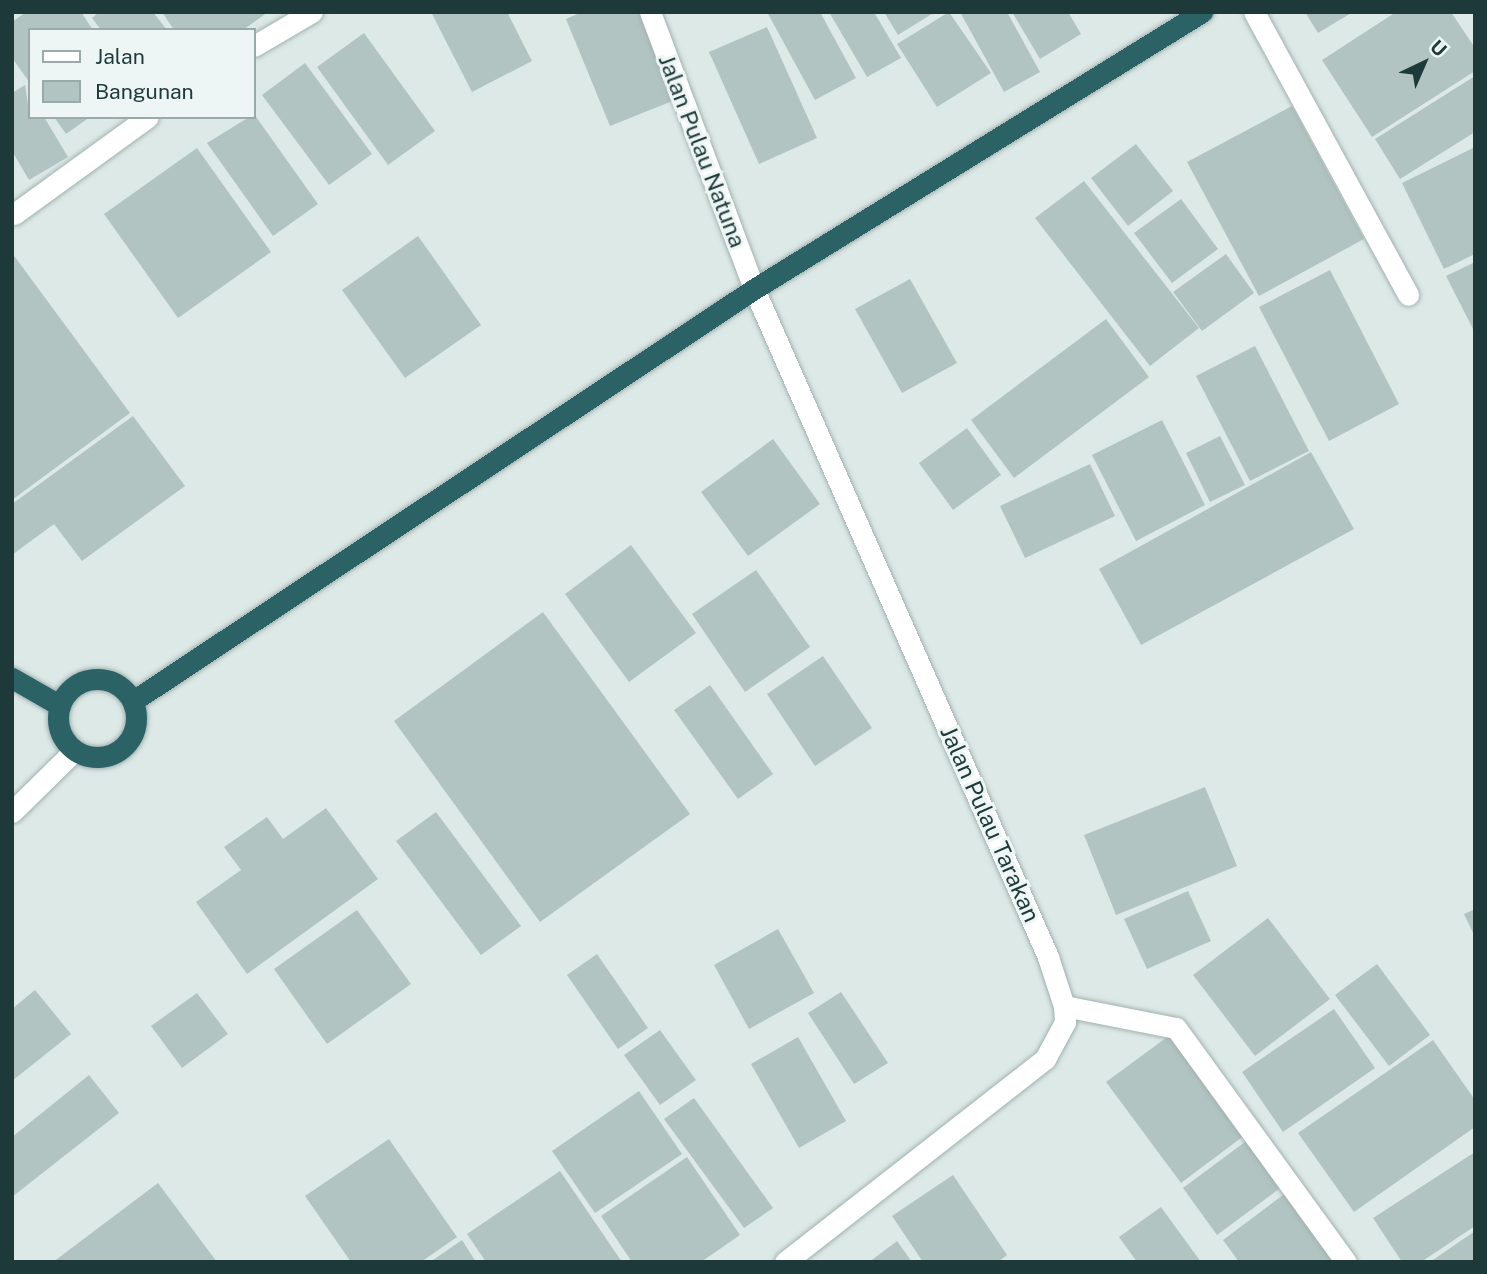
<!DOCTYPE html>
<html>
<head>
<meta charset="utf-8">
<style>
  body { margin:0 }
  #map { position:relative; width:1487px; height:1274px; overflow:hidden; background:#dde9e7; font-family:"Public Sans",sans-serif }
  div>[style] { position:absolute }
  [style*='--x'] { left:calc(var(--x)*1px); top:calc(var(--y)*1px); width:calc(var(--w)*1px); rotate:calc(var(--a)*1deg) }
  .building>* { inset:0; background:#b2c4c1 }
  .roads { filter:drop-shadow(0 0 2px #a0b1af) drop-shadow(0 0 2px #a0b1af) }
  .street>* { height:21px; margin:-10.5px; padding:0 10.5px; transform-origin:10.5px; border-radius:10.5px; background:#fff }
  .highway>* { height:21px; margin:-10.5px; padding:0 10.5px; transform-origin:10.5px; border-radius:10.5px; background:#2a6265 }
  .highway>.ring { margin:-10.5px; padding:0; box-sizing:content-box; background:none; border:21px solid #2a6265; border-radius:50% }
  span { translate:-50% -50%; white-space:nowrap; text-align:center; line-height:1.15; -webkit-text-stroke:6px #edf6f4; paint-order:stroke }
  .street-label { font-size:23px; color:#1e3939 }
  .frame { position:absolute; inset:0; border:14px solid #1e3939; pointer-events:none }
  .legend { position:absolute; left:28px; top:28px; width:228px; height:91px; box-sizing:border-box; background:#edf6f4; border:2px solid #9aaaa9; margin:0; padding:9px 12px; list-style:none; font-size:21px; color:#1e3939 }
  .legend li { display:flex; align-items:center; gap:14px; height:35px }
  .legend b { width:35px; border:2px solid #9aaaa9 }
  .north { position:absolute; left:1389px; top:28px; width:70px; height:70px; -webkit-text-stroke:5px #edf6f4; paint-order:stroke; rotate:44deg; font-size:19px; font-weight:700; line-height:28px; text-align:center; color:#1e3939 }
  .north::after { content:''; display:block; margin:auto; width:24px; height:32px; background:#1e3939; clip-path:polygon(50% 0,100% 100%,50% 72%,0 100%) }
</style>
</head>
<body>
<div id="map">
  <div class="building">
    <div style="clip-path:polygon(26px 12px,81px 12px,93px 30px,30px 30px,30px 83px,12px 58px,12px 22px)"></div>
    <div style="clip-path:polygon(99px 12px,153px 12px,167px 30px,101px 30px,92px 18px)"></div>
    <div style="clip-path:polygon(162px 12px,268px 12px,243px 30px,174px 30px)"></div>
    <div style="clip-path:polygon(431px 12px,507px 12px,532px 61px,472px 92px)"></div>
    <div style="clip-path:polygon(582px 12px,639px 12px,675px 100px,610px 126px,566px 19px)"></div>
    <div style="clip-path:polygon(767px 12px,820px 12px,856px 78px,815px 100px)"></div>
    <div style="clip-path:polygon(829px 12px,874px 12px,901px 58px,867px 77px)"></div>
    <div style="clip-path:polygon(884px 12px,935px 12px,898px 35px)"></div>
    <div style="clip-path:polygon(949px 12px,991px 73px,937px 107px,897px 44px)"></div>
    <div style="clip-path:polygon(960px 12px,1007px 12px,1040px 72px,1004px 92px)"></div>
    <div style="clip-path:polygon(1012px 12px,1068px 12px,1081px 34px,1040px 59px)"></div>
    <div style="clip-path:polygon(1305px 12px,1353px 12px,1318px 33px)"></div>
    <div style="clip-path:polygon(1396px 12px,1451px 12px,1475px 48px,1475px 71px,1372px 137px,1322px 60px)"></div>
    <div style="clip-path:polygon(767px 27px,817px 138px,759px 164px,709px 52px)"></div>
    <div style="clip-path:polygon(364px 33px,435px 131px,388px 165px,317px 67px)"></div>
    <div style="clip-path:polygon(305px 63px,372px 154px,329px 185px,262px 95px)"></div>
    <div style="clip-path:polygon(1475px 76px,1475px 132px,1400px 179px,1375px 139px)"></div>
    <div style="clip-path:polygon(25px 85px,30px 117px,44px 117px,68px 157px,29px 180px,12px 151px,12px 93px)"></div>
    <div style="clip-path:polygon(1292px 106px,1364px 239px,1259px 296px,1187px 162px)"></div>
    <div style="clip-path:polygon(254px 114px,318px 204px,273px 236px,207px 143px)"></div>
    <div style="clip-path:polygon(54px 117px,90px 117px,66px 134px)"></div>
    <div style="clip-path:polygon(1136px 144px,1173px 191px,1128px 226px,1091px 178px)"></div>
    <div style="clip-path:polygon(1475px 147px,1475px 254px,1444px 269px,1402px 183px)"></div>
    <div style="clip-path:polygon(197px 148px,271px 252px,178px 318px,104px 214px)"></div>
    <div style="clip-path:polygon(1084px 181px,1199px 328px,1150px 366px,1035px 218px)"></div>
    <div style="clip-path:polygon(1181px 199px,1218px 249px,1172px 283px,1134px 233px)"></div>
    <div style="clip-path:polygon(418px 236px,481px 325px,405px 378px,342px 290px)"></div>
    <div style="clip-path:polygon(12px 253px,130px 413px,12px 500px)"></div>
    <div style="clip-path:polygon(1226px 254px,1254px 293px,1202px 331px,1173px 292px)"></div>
    <div style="clip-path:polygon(1475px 262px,1475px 333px,1446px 276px)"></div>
    <div style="clip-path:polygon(1330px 270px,1399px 404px,1329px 441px,1259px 307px)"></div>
    <div style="clip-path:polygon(910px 279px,957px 363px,902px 393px,855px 309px)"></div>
    <div style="clip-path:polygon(1106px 319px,1149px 377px,1014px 478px,971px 420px)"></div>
    <div style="clip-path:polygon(1255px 346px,1309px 451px,1250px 481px,1196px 376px)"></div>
    <div style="clip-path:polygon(133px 416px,185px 486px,82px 561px,54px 524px,12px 555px,12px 504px)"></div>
    <div style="clip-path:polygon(1162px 420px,1205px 505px,1136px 541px,1092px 455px)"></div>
    <div style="clip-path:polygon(967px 428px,1001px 475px,953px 510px,919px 463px)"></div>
    <div style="clip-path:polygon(1220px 436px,1245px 485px,1210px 502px,1186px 453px)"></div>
    <div style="clip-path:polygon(773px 439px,820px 504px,748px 556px,701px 492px)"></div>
    <div style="clip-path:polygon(1311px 452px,1354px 529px,1141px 645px,1099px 569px)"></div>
    <div style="clip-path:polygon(1090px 464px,1115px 516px,1025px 558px,1000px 506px)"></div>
    <div style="clip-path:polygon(631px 545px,696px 633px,629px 682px,565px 594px)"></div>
    <div style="clip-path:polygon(756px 570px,810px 647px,745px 692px,692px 614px)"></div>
    <div style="clip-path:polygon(543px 612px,690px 814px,540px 922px,394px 721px)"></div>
    <div style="clip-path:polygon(823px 656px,872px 728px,815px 766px,767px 694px)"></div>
    <div style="clip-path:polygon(710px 685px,773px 774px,738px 799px,674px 710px)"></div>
    <div style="clip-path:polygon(1205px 787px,1237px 866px,1116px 915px,1084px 835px)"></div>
    <div style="clip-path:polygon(326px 808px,378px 879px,247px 974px,196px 902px,241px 870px,224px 847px,267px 817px,283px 839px)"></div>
    <div style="clip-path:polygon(436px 812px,521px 926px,481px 955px,396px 841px)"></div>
    <div style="clip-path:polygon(1188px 891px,1211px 941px,1147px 969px,1124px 919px)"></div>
    <div style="clip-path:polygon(1475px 909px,1475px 937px,1464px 914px)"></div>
    <div style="clip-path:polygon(357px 910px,411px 984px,327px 1044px,274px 969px)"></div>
    <div style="clip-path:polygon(1268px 918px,1330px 999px,1255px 1056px,1193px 975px)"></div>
    <div style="clip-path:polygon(778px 929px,814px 993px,749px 1029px,714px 965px)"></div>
    <div style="clip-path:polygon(597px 954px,648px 1028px,618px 1049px,567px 975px)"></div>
    <div style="clip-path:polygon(1377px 964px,1430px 1035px,1389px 1066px,1335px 995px)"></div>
    <div style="clip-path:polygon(35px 990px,71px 1034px,12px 1081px,12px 1009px)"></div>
    <div style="clip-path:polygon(841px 992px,888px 1063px,854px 1084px,808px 1013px)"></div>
    <div style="clip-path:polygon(197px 993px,228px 1034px,182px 1068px,151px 1026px)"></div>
    <div style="clip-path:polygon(1334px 1009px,1375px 1068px,1283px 1132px,1242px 1072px)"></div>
    <div style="clip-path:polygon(660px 1030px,696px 1080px,660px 1105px,624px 1055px)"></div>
    <div style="clip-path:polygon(1174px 1032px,1249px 1132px,1181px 1183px,1106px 1082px)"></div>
    <div style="clip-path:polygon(798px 1037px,846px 1121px,799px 1148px,751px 1064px)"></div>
    <div style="clip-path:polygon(1433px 1040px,1475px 1100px,1475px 1127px,1354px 1212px,1298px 1133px)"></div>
    <div style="clip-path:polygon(89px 1075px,119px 1113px,12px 1197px,12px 1137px)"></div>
    <div style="clip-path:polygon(639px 1091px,682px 1154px,595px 1213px,552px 1151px)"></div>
    <div style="clip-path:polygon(694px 1098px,773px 1208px,744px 1228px,664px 1119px)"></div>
    <div style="clip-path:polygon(1253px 1136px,1287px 1183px,1217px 1235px,1183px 1188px)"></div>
    <div style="clip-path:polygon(389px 1139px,457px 1237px,421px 1262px,351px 1262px,305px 1196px)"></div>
    <div style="clip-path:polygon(1475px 1152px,1475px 1226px,1421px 1262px,1402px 1262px,1373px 1218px)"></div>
    <div style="clip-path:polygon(687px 1157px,740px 1235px,701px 1262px,632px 1262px,601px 1216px)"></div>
    <div style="clip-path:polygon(560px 1171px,622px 1262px,486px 1262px,467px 1234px)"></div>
    <div style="clip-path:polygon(953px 1175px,1007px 1255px,998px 1262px,923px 1262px,892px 1216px)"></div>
    <div style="clip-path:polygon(158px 1183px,217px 1262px,53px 1262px)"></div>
    <div style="clip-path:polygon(1291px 1189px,1344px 1262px,1239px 1262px,1223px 1240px)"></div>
    <div style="clip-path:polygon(1161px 1207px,1201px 1262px,1137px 1262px,1119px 1237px)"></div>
    <div style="clip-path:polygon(1475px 1231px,1475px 1262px,1430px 1262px)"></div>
    <div style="clip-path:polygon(462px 1240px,476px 1262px,430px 1262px)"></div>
    <div style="clip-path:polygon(897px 1241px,912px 1262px,869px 1262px)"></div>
  </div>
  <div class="roads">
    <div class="street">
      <div style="--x:650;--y:12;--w:296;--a:69.4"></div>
      <div style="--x:754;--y:289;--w:730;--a:66.24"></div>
      <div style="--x:1048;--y:957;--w:52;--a:71.9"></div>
      <div style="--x:1064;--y:1006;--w:16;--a:86"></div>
      <div style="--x:1065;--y:1022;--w:42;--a:118.4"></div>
      <div style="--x:1045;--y:1059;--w:330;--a:142"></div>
      <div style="--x:1254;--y:12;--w:322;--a:61.4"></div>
      <div style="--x:254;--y:46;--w:67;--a:-30.4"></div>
      <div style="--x:14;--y:214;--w:165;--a:-35.9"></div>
      <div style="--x:12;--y:812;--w:87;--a:-44.5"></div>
      <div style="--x:1064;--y:1006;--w:114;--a:11.1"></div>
      <div style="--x:1176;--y:1028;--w:289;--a:54"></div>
    </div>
    <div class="highway">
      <div style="--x:12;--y:678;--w:54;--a:29.9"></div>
      <div class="ring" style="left:58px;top:679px;width:57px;height:57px"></div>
      <div style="--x:133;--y:701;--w:745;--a:-33.56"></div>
      <div style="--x:754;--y:289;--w:527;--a:-31.73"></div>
    </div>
  </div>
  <div class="street-label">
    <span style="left:702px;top:151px;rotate:69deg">Jalan Pulau Natuna</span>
    <span style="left:990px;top:824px;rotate:66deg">Jalan Pulau Tarakan</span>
  </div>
  <div class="frame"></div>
  <ul class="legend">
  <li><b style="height:9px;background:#fff"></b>Jalan</li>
  <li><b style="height:19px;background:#b2c4c1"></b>Bangunan</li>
  </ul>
  <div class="north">U</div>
</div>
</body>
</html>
